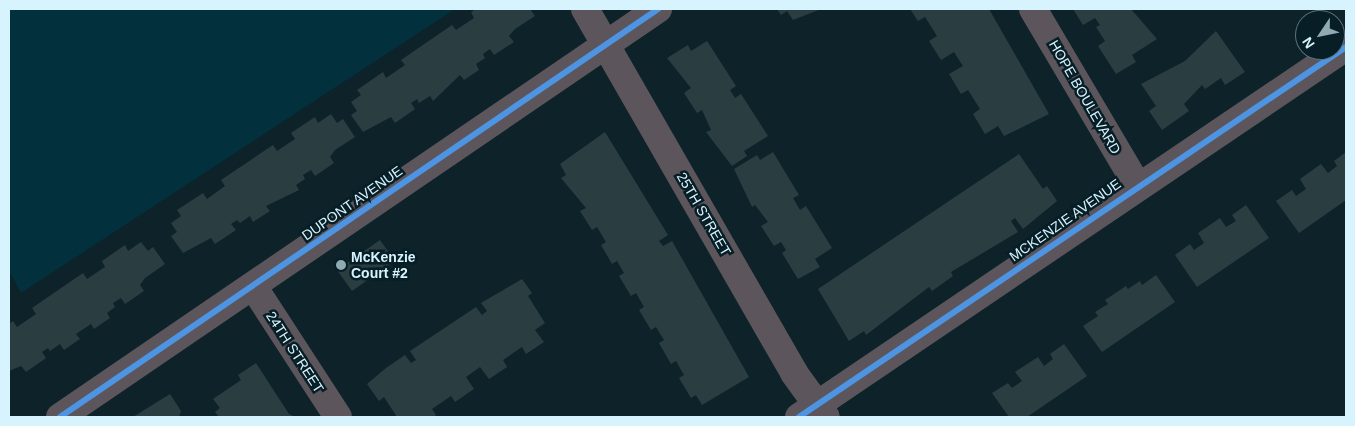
<!DOCTYPE html>
<html>
<head>
<meta charset="utf-8">
<style>
  body { margin:0 }
  #map { position:relative; width:1355px; height:426px; overflow:hidden; background:#0d2329; font-family:Arial,sans-serif }
  div>[style] { position:absolute }
  [style*='--x'] { left:calc(var(--x)*1px); top:calc(var(--y)*1px); width:calc(var(--w)*1px); rotate:calc(var(--a)*1deg) }
  .built>* { inset:0; background:#02303d }
  .building>* { inset:0; background:#2a3e42 }
  .street>* { height:28px; margin:-14px; padding:0 14px; transform-origin:14px; border-radius:14px; background:#5c565c }
  .cycleway>* { height:6px; margin:-3px; padding:0 3px; transform-origin:3px; border-radius:3px; background:#4d94e3 }
  .dots>* { width:14px; height:14px; translate:-50% -50%; box-sizing:border-box; border:2px solid #071e26; border-radius:50% }
  span { translate:-50% -50%; white-space:nowrap; text-align:center; line-height:1.15; -webkit-text-stroke:5px #071e26; paint-order:stroke }
  .street-label { font-size:14px; color:#d7f3fe }
  .poi-label { font-size:14px; color:#d7f3fe; font-weight:700 }
  .left { translate:0 -50%; text-align:left }
  .frame { position:absolute; inset:0; border:10px solid #d7f3fe; pointer-events:none }
  .north { position:absolute; left:1295px; top:10px; width:50px; height:50px; box-sizing:border-box; background:#071e26; border:1px solid #5a737c; border-radius:50%; rotate:236deg; font-size:14px; font-weight:700; line-height:20px; text-align:center; color:#d7f3fe }
  .north::after { content:''; display:block; margin:auto; width:18px; height:22px; background:#90aab3; clip-path:polygon(50% 0,100% 100%,50% 72%,0 100%) }
</style>
</head>
<body>
<div id="map">
  <div class="built">
    <div style="clip-path:polygon(9px 9px,455px 9px,21px 293px,9px 271px)"></div>
  </div>
  <div class="building">
    <div style="clip-path:polygon(476px 9px,530px 9px,535px 16px,515px 29px,509px 36px,514px 42px,494px 55px,490px 49px,483px 54px,485px 58px,476px 64px,479px 70px,464px 80px,460px 75px,433px 101px,430px 96px,419px 103px,417px 99px,411px 103px,415px 109px,395px 123px,391px 117px,363px 132px,351px 115px,357px 111px,351px 102px,361px 95px,357px 90px,383px 72px,386px 78px,405px 65px,401px 60px,452px 25px,456px 30px,474px 18px,471px 12px)"></div>
    <div style="clip-path:polygon(777px 9px,821px 9px,793px 20px,787px 11px,781px 15px)"></div>
    <div style="clip-path:polygon(910px 9px,989px 9px,1049px 114px,1004px 136px,998px 126px,985px 134px,973px 114px,980px 109px,968px 90px,961px 94px,949px 74px,963px 66px,954px 52px,941px 60px,929px 41px,937px 36px,925px 17px,918px 21px)"></div>
    <div style="clip-path:polygon(1073px 9px,1131px 9px,1157px 39px,1132px 55px,1136px 62px,1116px 74px,1098px 46px,1105px 41px,1096px 27px,1100px 25px,1095px 18px,1083px 25px)"></div>
    <div style="clip-path:polygon(1216px 31px,1245px 72px,1225px 85px,1221px 78px,1205px 89px,1202px 85px,1184px 104px,1189px 111px,1162px 130px,1149px 111px,1156px 106px,1141px 84px,1185px 61px)"></div>
    <div style="clip-path:polygon(707px 41px,736px 86px,730px 90px,735px 98px,741px 94px,768px 136px,744px 151px,747px 156px,732px 166px,706px 132px,711px 130px,702px 110px,697px 113px,684px 93px,691px 88px,667px 58px,688px 45px,691px 51px)"></div>
    <div style="clip-path:polygon(331px 114px,337px 123px,343px 119px,355px 137px,335px 150px,330px 157px,334px 163px,315px 176px,311px 170px,303px 175px,305px 179px,296px 185px,299px 190px,266px 206px,270px 211px,253px 222px,250px 216px,240px 223px,237px 220px,231px 224px,236px 230px,215px 244px,211px 238px,183px 253px,171px 236px,177px 232px,171px 223px,181px 216px,177px 210px,203px 193px,207px 199px,225px 186px,221px 180px,273px 145px,277px 151px,295px 139px,291px 133px,315px 117px,318px 123px)"></div>
    <div style="clip-path:polygon(605px 132px,668px 235px,659px 241px,663px 246px,672px 241px,749px 377px,702px 405px,696px 395px,691px 398px,679px 378px,684px 375px,676px 361px,671px 364px,659px 343px,664px 340px,656px 327px,651px 330px,639px 310px,644px 307px,636px 293px,631px 296px,619px 276px,624px 273px,617px 261px,612px 264px,601px 245px,606px 242px,597px 227px,592px 230px,580px 211px,586px 208px,561px 178px,566px 175px,560px 164px)"></div>
    <div style="clip-path:polygon(773px 152px,799px 195px,793px 198px,800px 210px,806px 206px,832px 248px,815px 259px,820px 267px,798px 279px,782px 253px,786px 250px,781px 242px,774px 246px,761px 226px,768px 222px,755px 205px,752px 207px,734px 169px,757px 155px,760px 160px)"></div>
    <div style="clip-path:polygon(1346px 152px,1346px 200px,1299px 233px,1276px 201px,1292px 190px,1296px 196px,1306px 189px,1300px 179px,1321px 164px,1328px 173px,1337px 166px,1334px 161px)"></div>
    <div style="clip-path:polygon(1019px 154px,1043px 189px,1047px 186px,1057px 201px,1023px 229px,1015px 218px,1011px 221px,1018px 232px,951px 272px,953px 276px,932px 291px,929px 287px,866px 335px,864px 331px,849px 341px,818px 289px)"></div>
    <div style="clip-path:polygon(1246px 205px,1269px 238px,1197px 287px,1175px 255px,1190px 244px,1194px 250px,1204px 243px,1198px 233px,1220px 218px,1226px 227px,1236px 221px,1232px 215px)"></div>
    <div style="clip-path:polygon(380px 240px,395px 261px,352px 291px,337px 270px)"></div>
    <div style="clip-path:polygon(141px 242px,148px 251px,153px 247px,165px 264px,145px 278px,140px 285px,144px 291px,125px 304px,121px 298px,113px 303px,115px 307px,107px 313px,110px 318px,94px 329px,91px 324px,76px 334px,80px 339px,64px 350px,60px 344px,50px 351px,48px 348px,42px 352px,46px 358px,26px 372px,21px 366px,9px 371px,9px 324px,13px 321px,17px 327px,36px 314px,32px 308px,83px 273px,87px 279px,105px 267px,102px 261px,125px 245px,128px 251px)"></div>
    <div style="clip-path:polygon(1156px 275px,1175px 302px,1102px 352px,1083px 326px,1098px 316px,1095px 312px,1108px 304px,1105px 300px,1126px 286px,1128px 289px,1140px 281px,1142px 285px)"></div>
    <div style="clip-path:polygon(522px 279px,532px 293px,528px 296px,545px 323px,535px 330px,544px 342px,526px 354px,522px 347px,503px 360px,507px 367px,489px 379px,480px 367px,466px 377px,474px 389px,455px 402px,451px 396px,432px 409px,436px 415px,433px 417px,397px 417px,384px 397px,379px 401px,367px 384px,386px 368px,405px 355px,411px 363px,416px 360px,410px 351px,476px 307px,482px 315px,487px 311px,481px 303px)"></div>
    <div style="clip-path:polygon(1064px 344px,1087px 376px,1027px 417px,1009px 417px,992px 393px,1008px 383px,1012px 388px,1022px 381px,1015px 372px,1038px 357px,1044px 366px,1053px 359px,1050px 354px)"></div>
    <div style="clip-path:polygon(256px 363px,289px 414px,295px 417px,219px 417px,215px 412px,220px 408px,213px 399px,241px 380px,238px 375px)"></div>
    <div style="clip-path:polygon(170px 394px,181px 411px,179px 417px,133px 417px)"></div>
  </div>
  <div class="street">
    <div style="--x:585;--y:9;--w:420;--a:60.1"></div>
    <div style="--x:794;--y:373;--w:54;--a:54"></div>
    <div style="--x:1033;--y:9;--w:204;--a:59.4"></div>
    <div style="--x:253;--y:286;--w:156;--a:57"></div>
    <div style="--x:60;--y:417;--w:724;--a:-34.3"></div>
    <div style="--x:799;--y:417;--w:660;--a:-34.08"></div>
  </div>
  <div class="cycleway">
    <div style="--x:60;--y:417;--w:724;--a:-34.3"></div>
    <div style="--x:799;--y:417;--w:660;--a:-34.08"></div>
  </div>
  <div class="dots">
    <div style="left:341px;top:265px;background:#90aab3"></div>
  </div>
  <div class="street-label">
    <span style="left:1085px;top:97px;rotate:60deg">HOPE BOULEVARD</span>
    <span style="left:352px;top:203px;rotate:-35deg">DUPONT AVENUE</span>
    <span style="left:704px;top:214px;rotate:60deg">25TH STREET</span>
    <span style="left:1065px;top:220px;rotate:-35deg">MCKENZIE AVENUE</span>
    <span style="left:295px;top:352px;rotate:57deg">24TH STREET</span>
  </div>
  <div class="poi-label">
    <span class="left" style="left:351px;top:265px">McKenzie<br>Court #2</span>
  </div>
  <div class="frame"></div>
  <div class="north">N</div>
</div>
</body>
</html>
